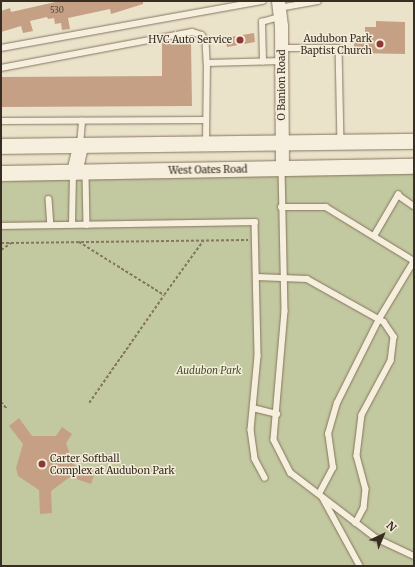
<!DOCTYPE html>
<html>
<head>
<meta charset="utf-8">
<style>
  body { margin:0 }
  #map { position:relative; width:415px; height:567px; overflow:hidden; background:#ebe2ca; font-family:Merriweather,serif }
  div>[style] { position:absolute }
  [style*='--x'] { left:calc(var(--x)*1px); top:calc(var(--y)*1px); width:calc(var(--w)*1px); rotate:calc(var(--a)*1deg) }
  .green>* { inset:0; background:#c2c89f }
  .building>* { inset:0; background:#c5a084 }
  .path>* { height:1.5px; margin-top:-0.75px; transform-origin:0; background:repeating-linear-gradient(90deg,#867560 0 3px,transparent 0 5px) }
  .roads { filter:drop-shadow(0 0 1px #867560) drop-shadow(0 0 1px #867560) }
  .service>* { height:5.5px; margin:-2.75px; padding:0 2.75px; transform-origin:2.75px; border-radius:2.75px; background:#f6efdd }
  .tertiary>* { height:13px; margin:-6.5px; padding:0 6.5px; transform-origin:6.5px; border-radius:6.5px; background:#f6efdd }
  .secondary>* { height:15px; margin:-7.5px; padding:0 7.5px; transform-origin:7.5px; border-radius:7.5px; background:#f6efdd }
  .dots>* { width:11px; height:11px; translate:-50% -50%; box-sizing:border-box; border:2px solid #f3ecd9; border-radius:50% }
  span { translate:-50% -50%; white-space:nowrap; text-align:center; line-height:1.15; -webkit-text-stroke:3px #f3ecd9; paint-order:stroke }
  .number-label { font-size:8px; color:#5b4a3a }
  .number-label span { -webkit-text-stroke-width:0 }
  .poi-label { font-size:10px; color:#382d22 }
  .right { translate:-100% -50%; text-align:right }
  .left { translate:0 -50%; text-align:left }
  .street-label { font-size:10px; color:#382d22 }
  .park-label { font-size:10px; color:#47522b; font-style:italic }
  .frame { position:absolute; inset:0; border:2px solid #382d22; pointer-events:none }
  .north { position:absolute; left:363px; top:515px; width:40px; height:40px; -webkit-text-stroke:3px #f3ecd9; paint-order:stroke; rotate:44deg; font-size:11px; font-weight:700; line-height:16px; text-align:center; color:#382d22 }
  .north::after { content:''; display:block; margin:auto; width:14px; height:18px; background:#382d22; clip-path:polygon(50% 0,100% 100%,50% 72%,0 100%) }
</style>
</head>
<body>
<div id="map">
  <div class="green">
    <div style="clip-path:polygon(414px 172px,414px 566px,1px 566px,1px 182px,97px 176px)"></div>
  </div>
  <div class="building">
    <div style="clip-path:polygon(60px 1px,143px 1px,143px 4px,111px 14px,110px 9px,68px 18px,70px 29px,62px 30px,61px 23px,55px 24px,54px 18px,48px 19px,47px 17px,30px 21px,33px 31px,23px 33px,21px 26px,1px 32px,1px 11px,10px 8px,11px 12px)"></div>
    <div style="clip-path:polygon(376px 21px,405px 22px,405px 54px,354px 53px,354px 35px,365px 35px,365px 27px,376px 27px)"></div>
    <div style="clip-path:polygon(254px 33px,255px 42px,227px 47px,225px 38px)"></div>
    <div style="clip-path:polygon(162px 43px,191px 43px,192px 106px,1px 107px,1px 77px,162px 76px)"></div>
    <div style="clip-path:polygon(19px 418px,32px 436px,56px 436px,62px 427px,72px 434px,66px 443px,74px 465px,95px 472px,91px 484px,70px 477px,51px 491px,52px 513px,40px 514px,39px 490px,18px 476px,16px 468px,23px 444px,9px 426px)"></div>
  </div>
  <div class="path">
    <div style="--x:79;--y:242;--w:100;--a:31.9"></div>
    <div style="--x:164;--y:295;--w:67;--a:-54.2"></div>
    <div style="--x:1;--y:243;--w:10;--a:0"></div>
    <div style="--x:1;--y:250;--w:12;--a:-35"></div>
    <div style="--x:11;--y:243;--w:237;--a:-0.7"></div>
    <div style="--x:1;--y:402;--w:9;--a:49"></div>
    <div style="--x:89;--y:403;--w:131;--a:-55.2"></div>
  </div>
  <div class="roads">
    <div class="service">
      <div style="--x:279;--y:8;--w:39;--a:-10"></div>
      <div style="--x:1;--y:48;--w:266;--a:-10.2"></div>
      <div style="--x:282;--y:48;--w:57;--a:0"></div>
      <div style="--x:339;--y:48;--w:94;--a:88.8"></div>
      <div style="--x:263;--y:62;--w:40;--a:-91.4"></div>
      <div style="--x:262;--y:22;--w:19;--a:-16"></div>
      <div style="--x:1;--y:68;--w:194;--a:-10.7"></div>
      <div style="--x:192;--y:32;--w:10;--a:17"></div>
      <div style="--x:202;--y:35;--w:7;--a:56"></div>
      <div style="--x:206;--y:41;--w:22;--a:87"></div>
      <div style="--x:1;--y:121;--w:205;--a:-0.3"></div>
      <div style="--x:206;--y:143;--w:80;--a:-89.3"></div>
      <div style="--x:207;--y:63;--w:74;--a:-1.5"></div>
      <div style="--x:80;--y:145;--w:24;--a:-85"></div>
      <div style="--x:282;--y:169;--w:142;--a:88.8"></div>
      <div style="--x:285;--y:311;--w:129;--a:94.9"></div>
      <div style="--x:274;--y:440;--w:37;--a:63"></div>
      <div style="--x:291;--y:473;--w:107;--a:37.4"></div>
      <div style="--x:376;--y:538;--w:42;--a:25.3"></div>
      <div style="--x:84;--y:175;--w:2;--a:0"></div>
      <div style="--x:86;--y:175;--w:50;--a:88.9"></div>
      <div style="--x:49;--y:199;--w:26;--a:86"></div>
      <div style="--x:281;--y:207;--w:45;--a:0"></div>
      <div style="--x:326;--y:207;--w:103;--a:31.5"></div>
      <div style="--x:72;--y:225;--w:51;--a:-88.9"></div>
      <div style="--x:1;--y:226;--w:254;--a:-0.9"></div>
      <div style="--x:255;--y:222;--w:134;--a:88.7"></div>
      <div style="--x:258;--y:356;--w:74;--a:95.4"></div>
      <div style="--x:251;--y:430;--w:29;--a:82"></div>
      <div style="--x:255;--y:459;--w:21;--a:62"></div>
      <div style="--x:374;--y:236;--w:48;--a:-59.7"></div>
      <div style="--x:398;--y:195;--w:19;--a:35"></div>
      <div style="--x:256;--y:277;--w:51;--a:2.2"></div>
      <div style="--x:307;--y:279;--w:88;--a:29.2"></div>
      <div style="--x:384;--y:322;--w:18;--a:56"></div>
      <div style="--x:394;--y:337;--w:24;--a:97"></div>
      <div style="--x:391;--y:361;--w:61;--a:118.2"></div>
      <div style="--x:362;--y:415;--w:41;--a:97"></div>
      <div style="--x:357;--y:456;--w:34;--a:75"></div>
      <div style="--x:366;--y:489;--w:19;--a:96"></div>
      <div style="--x:364;--y:508;--w:17;--a:118"></div>
      <div style="--x:253;--y:408;--w:25;--a:14"></div>
      <div style="--x:319;--y:494;--w:30;--a:-62"></div>
      <div style="--x:333;--y:468;--w:34;--a:-98"></div>
      <div style="--x:328;--y:434;--w:32;--a:-74"></div>
      <div style="--x:337;--y:403;--w:94;--a:-63.4"></div>
      <div style="--x:379;--y:319;--w:68;--a:-58.9"></div>
      <div style="--x:323;--y:498;--w:77;--a:61.4"></div>
    </div>
    <div class="tertiary">
      <div style="--x:278;--y:1;--w:25;--a:83"></div>
      <div style="--x:281;--y:26;--w:143;--a:89.6"></div>
    </div>
    <div class="secondary">
      <div style="--x:1;--y:146;--w:413;--a:-0.7"></div>
      <div style="--x:74;--y:172;--w:28;--a:-77"></div>
      <div style="--x:1;--y:173;--w:413;--a:-1"></div>
    </div>
  </div>
  <div class="dots">
    <div style="left:240px;top:40px;background:#8f3736"></div>
    <div style="left:380px;top:44px;background:#8f3736"></div>
    <div style="left:42px;top:464px;background:#8f3736"></div>
  </div>
  <div class="number-label">
    <span style="left:57px;top:11px">530</span>
  </div>
  <div class="poi-label">
    <span class="right" style="left:372px;top:44px">Audubon Park<br>Baptist Church</span>
    <span class="right" style="left:232px;top:40px">HVC Auto Service</span>
    <span class="left" style="left:50px;top:464px">Carter Softball<br>Complex at Audubon Park</span>
  </div>
  <div class="street-label">
    <span style="left:282px;top:85px;rotate:-90deg">O Banion Road</span>
    <span style="left:208px;top:170px;rotate:-1deg">West Oates Road</span>
  </div>
  <div class="park-label">
    <span style="left:209px;top:371px">Audubon Park</span>
  </div>
  <div class="frame"></div>
  <div class="north">N</div>
</div>
</body>
</html>
